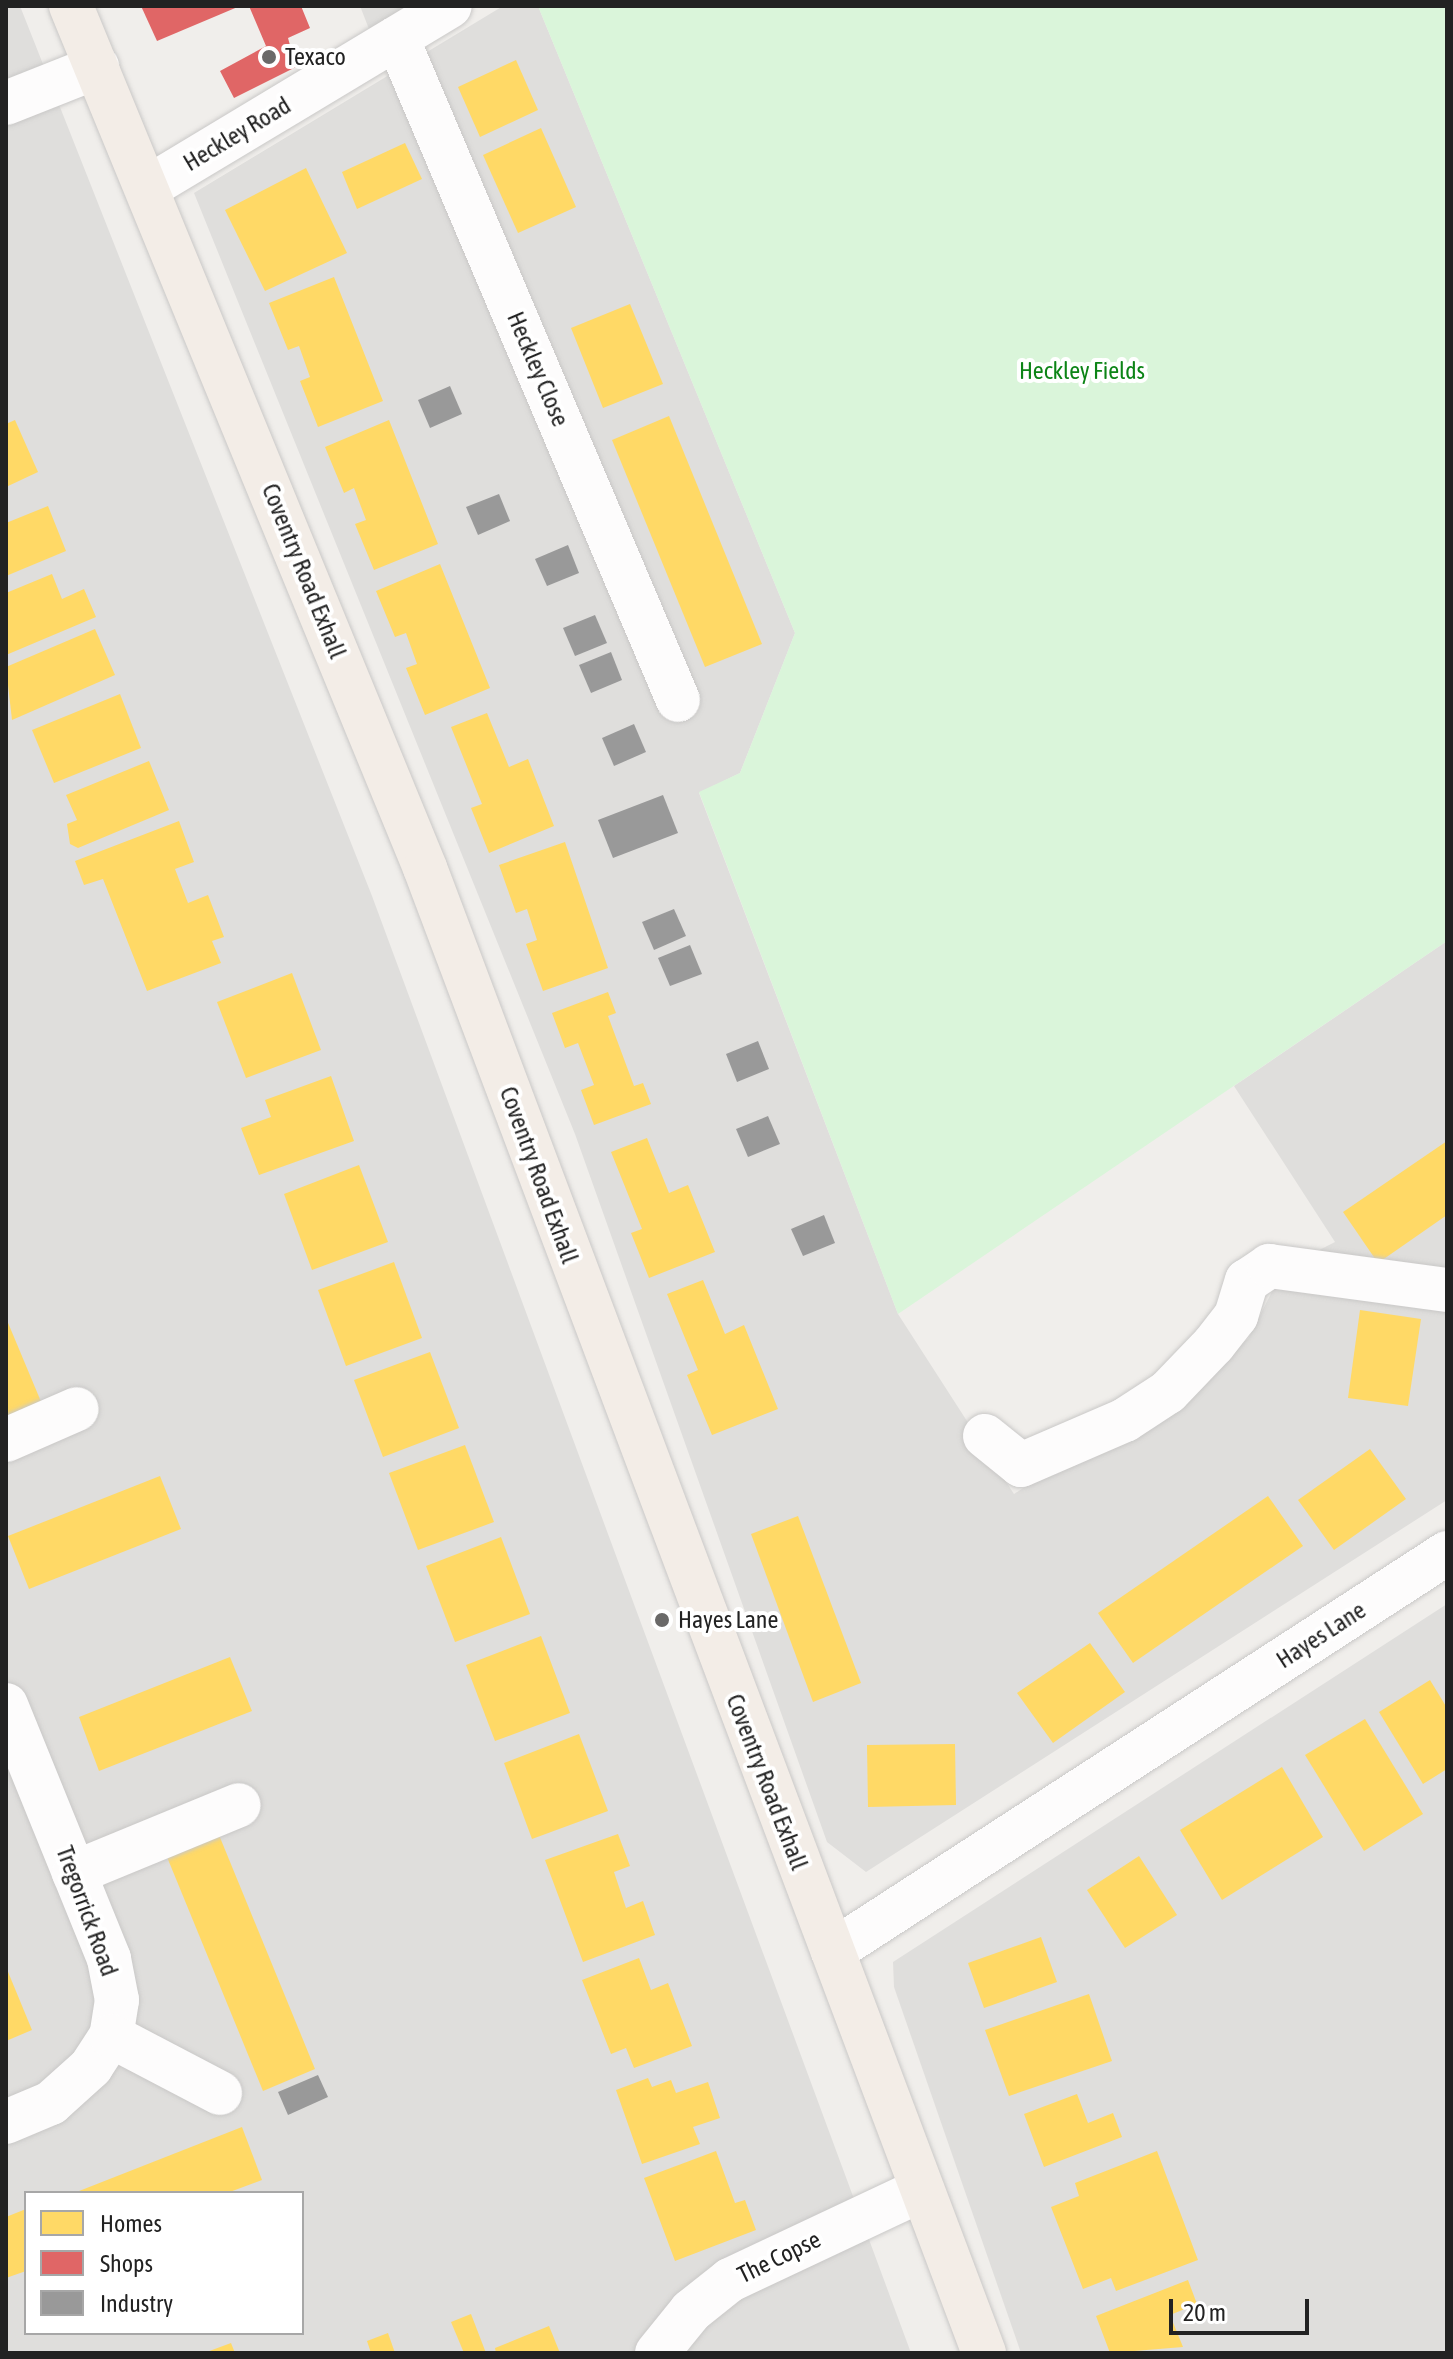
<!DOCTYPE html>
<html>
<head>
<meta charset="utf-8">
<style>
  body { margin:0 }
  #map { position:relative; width:1453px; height:2359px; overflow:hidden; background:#f0eeeb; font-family:"Asap Condensed",sans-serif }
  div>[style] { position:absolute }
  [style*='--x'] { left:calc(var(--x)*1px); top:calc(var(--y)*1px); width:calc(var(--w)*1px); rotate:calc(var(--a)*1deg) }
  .residential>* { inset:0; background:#dfdedc }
  .park>* { inset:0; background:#daf5da }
  .homes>* { inset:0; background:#ffd966 }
  .shops>* { inset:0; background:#e06666 }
  .industry>* { inset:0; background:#999 }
  .roads { filter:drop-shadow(0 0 2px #c9c8c7) drop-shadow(0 0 2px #c9c8c7) }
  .minor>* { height:44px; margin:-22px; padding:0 22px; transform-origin:22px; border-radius:22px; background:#fdfcfc }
  .major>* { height:44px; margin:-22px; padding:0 22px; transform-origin:22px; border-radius:22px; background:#f3ede7 }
  .dots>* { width:22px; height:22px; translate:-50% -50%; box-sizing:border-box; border:4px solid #fff; border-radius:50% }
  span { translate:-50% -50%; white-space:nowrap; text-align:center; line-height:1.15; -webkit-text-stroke:8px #fff; paint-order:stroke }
  .poi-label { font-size:24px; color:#222 }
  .left { translate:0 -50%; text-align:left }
  .street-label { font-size:24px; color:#222 }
  .park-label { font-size:24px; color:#0c8416 }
  .frame { position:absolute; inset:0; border:8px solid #222; pointer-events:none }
  .legend { position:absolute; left:24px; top:2191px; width:280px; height:144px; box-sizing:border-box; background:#fff; border:2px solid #a7a7a7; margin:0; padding:10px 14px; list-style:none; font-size:24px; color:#222 }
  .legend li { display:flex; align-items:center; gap:16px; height:40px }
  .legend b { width:40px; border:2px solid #a7a7a7 }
  .scale { position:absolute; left:1169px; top:2299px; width:140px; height:36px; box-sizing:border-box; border:4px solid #222; border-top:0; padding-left:10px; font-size:24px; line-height:28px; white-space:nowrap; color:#222; -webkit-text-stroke:6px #fff; paint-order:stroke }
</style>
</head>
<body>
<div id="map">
  <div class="residential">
    <div style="clip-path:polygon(evenodd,6px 6px,20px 6px,372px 896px,911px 2353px,6px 2353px,6px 6px,26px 2193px,302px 2193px,302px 2333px,26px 2333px,26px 2193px)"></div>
    <div style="clip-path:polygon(360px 6px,413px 6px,369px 29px)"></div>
    <div style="clip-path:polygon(503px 6px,538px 6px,795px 633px,740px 773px,699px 793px,898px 1314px,1014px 1494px,1248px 1339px,1284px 1268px,1335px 1242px,1234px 1086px,1447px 941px,1447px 1500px,866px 1872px,827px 1842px,575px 1134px,194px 193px)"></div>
    <div style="clip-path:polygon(1447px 1604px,1447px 2353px,1021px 2353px,894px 1987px,893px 1962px)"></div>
  </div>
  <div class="park">
    <div style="clip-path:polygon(538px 6px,1447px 6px,1447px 941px,898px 1314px,699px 792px,740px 773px,795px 633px)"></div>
  </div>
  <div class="homes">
    <div style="clip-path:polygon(516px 60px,538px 110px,480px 137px,458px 87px)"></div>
    <div style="clip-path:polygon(541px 128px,576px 207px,518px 233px,483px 155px)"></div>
    <div style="clip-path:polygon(405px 143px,422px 179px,357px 209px,342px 172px)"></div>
    <div style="clip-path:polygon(306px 168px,347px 253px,265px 291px,225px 210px)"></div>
    <div style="clip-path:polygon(334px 277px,383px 401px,318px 427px,300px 381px,310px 377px,299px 346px,288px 350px,269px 303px)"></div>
    <div style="clip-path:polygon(630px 304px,663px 384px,603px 408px,571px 328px)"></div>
    <div style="clip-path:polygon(669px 416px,762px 644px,705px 667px,612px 440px)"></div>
    <div style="clip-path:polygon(15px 420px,38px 472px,6px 487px,6px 424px)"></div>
    <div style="clip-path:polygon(389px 420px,438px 544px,374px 570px,355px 524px,366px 520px,354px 488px,344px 493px,325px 447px)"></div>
    <div style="clip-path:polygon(48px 506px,66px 551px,6px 576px,6px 523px)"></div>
    <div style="clip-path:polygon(440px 564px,490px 688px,425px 715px,406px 668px,417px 664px,406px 633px,395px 637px,376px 591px)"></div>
    <div style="clip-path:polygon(52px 574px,62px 599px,84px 589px,96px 617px,6px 655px,6px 593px)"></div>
    <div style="clip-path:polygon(95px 629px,115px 675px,12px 720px,6px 667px)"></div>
    <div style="clip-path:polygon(120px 694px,141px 748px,54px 783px,32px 730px)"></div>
    <div style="clip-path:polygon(487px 713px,509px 767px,528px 759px,554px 826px,489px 853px,471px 808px,482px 804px,451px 727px)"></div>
    <div style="clip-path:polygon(149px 761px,169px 810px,78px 848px,70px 844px,67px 824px,77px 820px,66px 795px)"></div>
    <div style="clip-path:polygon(179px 821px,194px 862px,175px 869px,188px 903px,208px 895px,224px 937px,212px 941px,221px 963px,147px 991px,103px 879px,84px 885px,75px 861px)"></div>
    <div style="clip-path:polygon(565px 842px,608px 968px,543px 991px,526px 944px,537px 940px,527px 909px,516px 913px,499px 865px)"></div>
    <div style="clip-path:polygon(292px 973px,321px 1050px,246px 1078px,217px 1002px)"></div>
    <div style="clip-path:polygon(608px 992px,616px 1013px,608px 1016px,634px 1086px,643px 1083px,651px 1104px,594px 1125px,581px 1090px,594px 1085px,578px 1043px,565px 1048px,552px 1013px)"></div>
    <div style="clip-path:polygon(331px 1076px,354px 1141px,259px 1175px,241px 1128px,271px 1117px,265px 1100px)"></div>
    <div style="clip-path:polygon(647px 1138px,669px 1193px,688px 1185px,715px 1252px,649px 1278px,631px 1233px,642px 1229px,611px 1152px)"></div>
    <div style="clip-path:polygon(1447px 1141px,1447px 1215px,1378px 1263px,1343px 1212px)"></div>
    <div style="clip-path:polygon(359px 1165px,388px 1242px,312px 1270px,284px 1194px)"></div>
    <div style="clip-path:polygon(394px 1262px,422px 1338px,346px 1366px,318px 1290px)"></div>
    <div style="clip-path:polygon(703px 1280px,725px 1334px,744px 1325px,778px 1409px,712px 1435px,687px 1375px,698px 1370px,667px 1294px)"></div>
    <div style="clip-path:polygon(1360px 1310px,1421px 1319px,1408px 1406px,1348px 1398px)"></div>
    <div style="clip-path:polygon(6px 1318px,42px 1404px,6px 1419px)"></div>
    <div style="clip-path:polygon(430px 1352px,459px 1428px,383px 1457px,354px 1380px)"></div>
    <div style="clip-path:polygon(465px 1445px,494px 1522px,418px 1550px,389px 1473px)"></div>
    <div style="clip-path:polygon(1370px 1449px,1406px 1499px,1334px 1550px,1298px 1500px)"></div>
    <div style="clip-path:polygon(160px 1476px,181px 1529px,29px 1589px,8px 1536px)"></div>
    <div style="clip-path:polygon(1268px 1496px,1303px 1546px,1133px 1663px,1098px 1613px)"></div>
    <div style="clip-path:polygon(798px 1516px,861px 1683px,813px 1702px,751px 1534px)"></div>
    <div style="clip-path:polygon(501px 1537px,530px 1614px,455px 1642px,426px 1566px)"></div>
    <div style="clip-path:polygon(541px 1636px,570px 1713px,495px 1741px,466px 1665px)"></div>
    <div style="clip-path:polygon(1090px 1643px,1125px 1692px,1053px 1743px,1017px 1693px)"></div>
    <div style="clip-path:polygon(230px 1657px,252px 1711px,99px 1771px,79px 1717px)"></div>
    <div style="clip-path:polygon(1430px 1680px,1447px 1708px,1447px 1769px,1423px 1784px,1379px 1712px)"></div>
    <div style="clip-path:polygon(1365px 1719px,1423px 1814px,1364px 1851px,1305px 1755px)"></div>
    <div style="clip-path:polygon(579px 1734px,608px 1811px,532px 1839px,504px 1763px)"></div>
    <div style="clip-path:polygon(955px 1744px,956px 1805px,868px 1807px,867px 1745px)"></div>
    <div style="clip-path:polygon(1282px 1767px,1323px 1837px,1222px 1900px,1180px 1830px)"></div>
    <div style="clip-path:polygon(618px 1834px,630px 1866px,614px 1872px,626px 1908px,643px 1901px,655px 1935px,583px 1962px,545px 1860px)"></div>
    <div style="clip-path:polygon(219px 1835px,315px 2069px,263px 2091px,167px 1857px)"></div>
    <div style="clip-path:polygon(1139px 1856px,1177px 1915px,1125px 1948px,1087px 1890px)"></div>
    <div style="clip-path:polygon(1041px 1937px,1057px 1982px,984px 2008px,968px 1963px)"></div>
    <div style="clip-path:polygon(639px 1958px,651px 1990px,668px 1983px,692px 2046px,634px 2068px,626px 2048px,611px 2054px,582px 1980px)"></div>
    <div style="clip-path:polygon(6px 1967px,32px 2030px,6px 2041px)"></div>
    <div style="clip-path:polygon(1089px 1994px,1112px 2061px,1009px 2096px,985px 2030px)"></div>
    <div style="clip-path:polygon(648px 2078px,652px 2087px,671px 2080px,676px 2093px,708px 2082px,720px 2118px,693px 2127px,700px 2144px,642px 2164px,616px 2090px)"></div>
    <div style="clip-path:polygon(1077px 2094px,1088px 2123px,1113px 2113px,1122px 2137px,1044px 2167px,1024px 2114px)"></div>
    <div style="clip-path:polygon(242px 2127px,262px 2180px,227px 2193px,74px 2193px)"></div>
    <div style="clip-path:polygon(716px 2151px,735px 2203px,745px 2200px,756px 2230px,675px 2261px,644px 2178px)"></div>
    <div style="clip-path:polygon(1157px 2151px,1198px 2260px,1116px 2291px,1111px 2278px,1083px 2289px,1051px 2207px,1079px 2196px,1075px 2183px)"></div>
    <div style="clip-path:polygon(26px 2209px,26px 2271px,6px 2278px,6px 2217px)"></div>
    <div style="clip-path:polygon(1188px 2280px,1197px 2304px,1170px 2315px,1183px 2347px,1110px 2353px,1096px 2316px)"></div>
    <div style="clip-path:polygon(471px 2314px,486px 2353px,464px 2353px,451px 2322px)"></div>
    <div style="clip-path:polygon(549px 2326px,560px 2353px,496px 2353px,495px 2348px)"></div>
    <div style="clip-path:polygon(388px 2333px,395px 2353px,371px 2353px,367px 2341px)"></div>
    <div style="clip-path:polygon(231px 2343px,235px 2353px,204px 2353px)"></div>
  </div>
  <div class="shops">
    <div style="clip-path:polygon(141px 6px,240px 6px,157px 41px)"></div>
    <div style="clip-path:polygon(249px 6px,301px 6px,310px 28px,288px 38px,296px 67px,234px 98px,220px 71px,266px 46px)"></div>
  </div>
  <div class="industry">
    <div style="clip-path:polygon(450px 386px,462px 414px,430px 428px,418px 400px)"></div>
    <div style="clip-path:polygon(499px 494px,510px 521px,478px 535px,466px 507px)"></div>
    <div style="clip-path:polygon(568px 545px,579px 573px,547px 586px,535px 559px)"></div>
    <div style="clip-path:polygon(595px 615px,607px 643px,575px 656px,563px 628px)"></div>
    <div style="clip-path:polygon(611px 652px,622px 680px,591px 693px,579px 665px)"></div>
    <div style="clip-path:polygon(634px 724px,646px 752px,614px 766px,602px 738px)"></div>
    <div style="clip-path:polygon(663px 795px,678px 833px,613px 858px,598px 820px)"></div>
    <div style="clip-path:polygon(674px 909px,686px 936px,654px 950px,642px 922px)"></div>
    <div style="clip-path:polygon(690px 945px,702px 974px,670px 986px,658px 958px)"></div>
    <div style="clip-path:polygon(758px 1041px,769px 1069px,737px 1082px,726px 1054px)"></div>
    <div style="clip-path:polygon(768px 1116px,780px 1144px,748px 1157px,736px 1129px)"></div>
    <div style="clip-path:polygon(824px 1215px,835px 1243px,803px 1256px,791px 1229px)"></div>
    <div style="clip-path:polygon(318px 2075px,328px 2097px,288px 2115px,278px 2092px)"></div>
  </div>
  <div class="roads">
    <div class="minor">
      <div style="--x:397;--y:38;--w:719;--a:67"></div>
      <div style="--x:6;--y:103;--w:98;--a:-21.6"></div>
      <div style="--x:147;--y:188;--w:353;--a:-31"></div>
      <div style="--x:985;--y:1436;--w:46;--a:38.9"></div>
      <div style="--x:1021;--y:1465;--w:113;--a:-23.4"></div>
      <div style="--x:1125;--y:1420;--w:51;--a:-33.1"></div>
      <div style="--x:1168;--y:1392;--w:66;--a:-46.2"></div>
      <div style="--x:1214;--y:1344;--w:36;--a:-52"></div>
      <div style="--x:1236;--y:1316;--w:37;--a:-73"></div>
      <div style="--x:1247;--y:1281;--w:27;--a:-34"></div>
      <div style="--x:1269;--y:1266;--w:180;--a:7.7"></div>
      <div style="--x:6;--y:1440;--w:77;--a:-23.6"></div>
      <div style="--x:6;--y:1705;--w:274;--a:67.9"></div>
      <div style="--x:109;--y:1959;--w:42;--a:79"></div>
      <div style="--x:117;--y:2000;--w:36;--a:99"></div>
      <div style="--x:111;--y:2036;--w:37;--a:123"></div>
      <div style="--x:91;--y:2067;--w:54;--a:138"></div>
      <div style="--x:51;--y:2103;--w:49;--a:157.1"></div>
      <div style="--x:74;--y:1873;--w:178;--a:-22.4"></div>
      <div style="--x:833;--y:1951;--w:732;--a:-32.95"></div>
      <div style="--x:111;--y:2036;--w:123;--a:27.6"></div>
      <div style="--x:657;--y:2353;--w:54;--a:-51"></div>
      <div style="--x:691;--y:2311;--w:50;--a:-38.5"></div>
      <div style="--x:730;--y:2280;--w:211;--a:-25.2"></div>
    </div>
    <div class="major">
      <div style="--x:71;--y:6;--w:932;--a:67.67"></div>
      <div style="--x:425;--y:868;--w:1587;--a:69.37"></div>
    </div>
  </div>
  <div class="dots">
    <div style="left:269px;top:57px;background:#6a6968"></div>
    <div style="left:662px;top:1620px;background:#6a6968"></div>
  </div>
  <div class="poi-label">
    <span class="left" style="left:285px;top:57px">Texaco</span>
    <span class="left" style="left:678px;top:1620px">Hayes Lane</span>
  </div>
  <div class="street-label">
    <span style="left:237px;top:134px;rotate:-31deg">Heckley Road</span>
    <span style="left:538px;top:369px;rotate:67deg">Heckley Close</span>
    <span style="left:304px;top:571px;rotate:68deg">Coventry Road Exhall</span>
    <span style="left:539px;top:1175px;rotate:70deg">Coventry Road Exhall</span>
    <span style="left:1321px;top:1635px;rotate:-33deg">Hayes Lane</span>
    <span style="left:767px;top:1782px;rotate:69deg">Coventry Road Exhall</span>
    <span style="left:87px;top:1911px;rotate:70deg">Tregorrick Road</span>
    <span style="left:779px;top:2257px;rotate:-26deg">The Copse</span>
  </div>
  <div class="park-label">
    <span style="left:1082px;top:371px">Heckley Fields</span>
  </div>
  <div class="frame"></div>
  <ul class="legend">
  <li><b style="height:22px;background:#ffd966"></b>Homes</li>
  <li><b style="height:22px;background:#e06666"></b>Shops</li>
  <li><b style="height:22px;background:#999"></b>Industry</li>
  </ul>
  <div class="scale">20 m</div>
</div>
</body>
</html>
